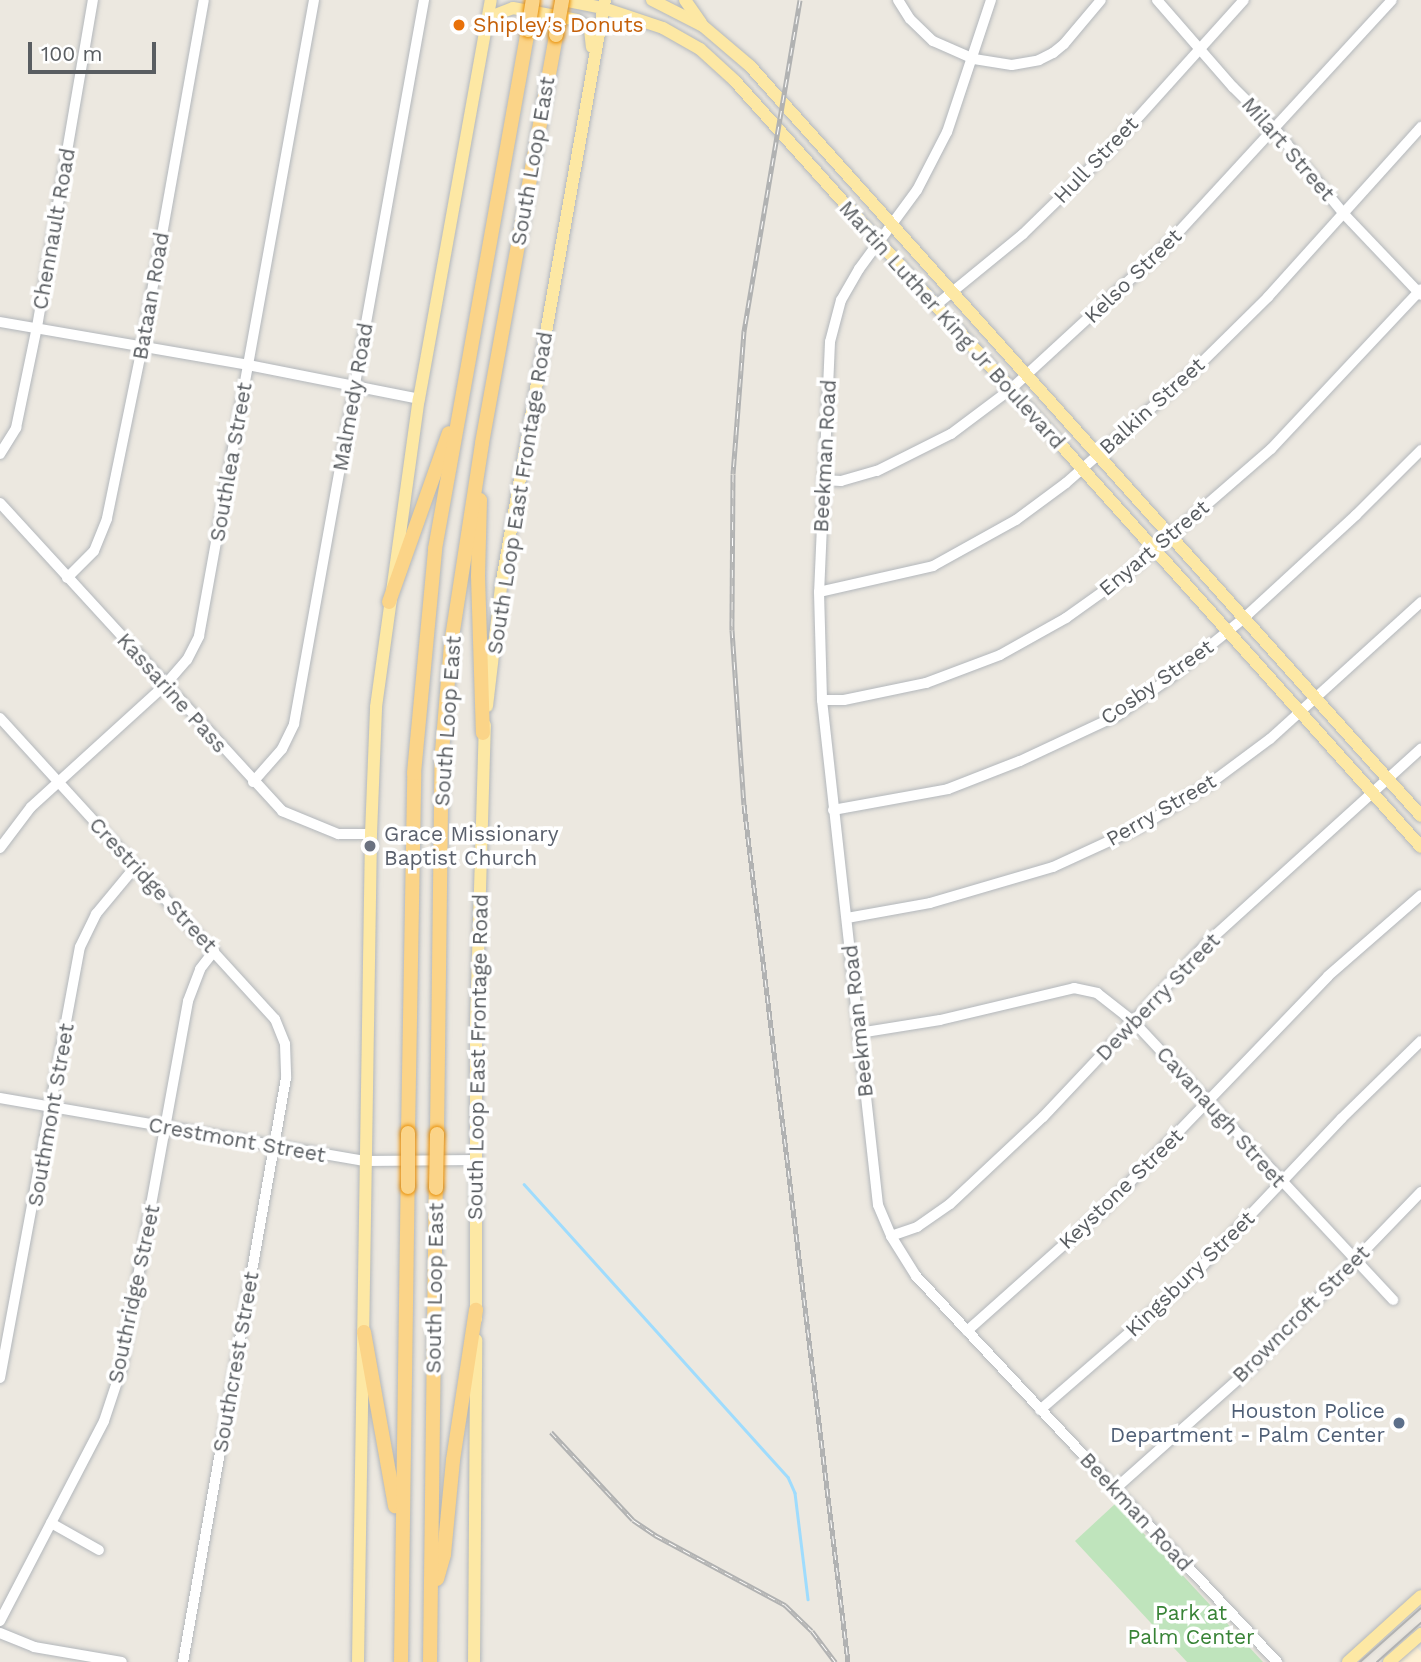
<!DOCTYPE html>
<html>
<head>
<meta charset="utf-8">
<style>
  body { margin:0 }
  #map { position:relative; width:1421px; height:1662px; overflow:hidden; background:#ece8e0; font-family:"Work Sans",sans-serif }
  div>[style] { position:absolute }
  [style*='--x'] { left:calc(var(--x)*1px); top:calc(var(--y)*1px); width:calc(var(--w)*1px); rotate:calc(var(--a)*1deg) }
  .commercial>* { inset:0; background:#fdf0d4 }
  .green>* { inset:0; background:#bfe4bc }
  .stream>* { height:2.5px; margin:-1.25px; padding:0 1.25px; transform-origin:1.25px; border-radius:1.25px; background:#9fdcfd }
  .roads { filter:drop-shadow(0 0 2px #b3b7bb) drop-shadow(0 0 2px #b3b7bb) }
  .minor>* { height:10px; margin:-5px; padding:0 5px; transform-origin:5px; border-radius:5px; background:#fff }
  .major>* { height:12px; margin:-6px; padding:0 6px; transform-origin:6px; border-radius:6px; background:#fde8a4 }
  .highway>* { height:14px; margin:-7px; padding:0 7px; transform-origin:7px; border-radius:7px; background:#fbd488 }
  .tram>* { height:2px; margin:-1px; padding:0 1px; transform-origin:1px; border-radius:1px; background:#b1b2b2 }
  .rail>* { height:5px; margin-top:-2.5px; transform-origin:0; background:repeating-linear-gradient(90deg,#fff 0 8px,#b1b2b2 0 16px); box-sizing:border-box; border-block:2px solid #b1b2b2 }
  .bridges { filter:drop-shadow(0 0 2px #e88e04) drop-shadow(0 0 2px #e88e04) }
  .highway-bridge>* { height:14px; margin:-7px; padding:0 7px; transform-origin:7px; border-radius:7px; background:#fbd488 }
  .dots>* { width:19px; height:19px; translate:-50% -50%; box-sizing:border-box; border:4px solid #fff; border-radius:50% }
  span { translate:-50% -50%; white-space:nowrap; text-align:center; line-height:1.15; -webkit-text-stroke:7px #fff; paint-order:stroke }
  .food-label { font-size:21px; color:#c56008 }
  .left { translate:0 -50%; text-align:left }
  .street-label { font-size:21px; color:#595d61 }
  .worship-label { font-size:21px; color:#5b616d }
  .service-label { font-size:21px; color:#4e5e75 }
  .right { translate:-100% -50%; text-align:right }
  .park-label { font-size:21px; color:#388336 }
  .scale { position:absolute; left:28px; top:42px; width:128px; height:32px; box-sizing:border-box; border:4px solid #595d61; border-top:0; padding-left:9px; font-size:21px; line-height:24px; white-space:nowrap; color:#595d61; -webkit-text-stroke:5px #fff; paint-order:stroke }
</style>
</head>
<body>
<div id="map">
  <div class="commercial">
    <div style="clip-path:polygon(1416px 1646px,1421px 1652px,1421px 1662px,1397px 1662px)"></div>
  </div>
  <div class="green">
    <div style="clip-path:polygon(1115px 1504px,1148px 1538px,1263px 1662px,1187px 1662px,1075px 1541px)"></div>
  </div>
  <div class="stream">
    <div style="--x:524;--y:1184;--w:394;--a:48"></div>
    <div style="--x:788;--y:1477;--w:17;--a:66"></div>
    <div style="--x:795;--y:1493;--w:107;--a:83"></div>
  </div>
  <div class="roads">
    <div class="minor">
      <div style="--x:898;--y:0;--w:22;--a:58"></div>
      <div style="--x:910;--y:19;--w:32;--a:44"></div>
      <div style="--x:933;--y:41;--w:45;--a:23.7"></div>
      <div style="--x:974;--y:59;--w:38;--a:9"></div>
      <div style="--x:1012;--y:65;--w:27;--a:-10"></div>
      <div style="--x:1039;--y:60;--w:16;--a:-27"></div>
      <div style="--x:1053;--y:53;--w:14;--a:-39"></div>
      <div style="--x:1064;--y:44;--w:57;--a:-49.9"></div>
      <div style="--x:991;--y:0;--w:139;--a:108.4"></div>
      <div style="--x:947;--y:132;--w:65;--a:117.3"></div>
      <div style="--x:917;--y:190;--w:98;--a:126.3"></div>
      <div style="--x:859;--y:269;--w:36;--a:120"></div>
      <div style="--x:841;--y:300;--w:43;--a:104.7"></div>
      <div style="--x:830;--y:342;--w:250;--a:92.5"></div>
      <div style="--x:819;--y:592;--w:108;--a:88.4"></div>
      <div style="--x:822;--y:700;--w:508;--a:83.67"></div>
      <div style="--x:878;--y:1205;--w:34;--a:67"></div>
      <div style="--x:891;--y:1236;--w:47;--a:58"></div>
      <div style="--x:916;--y:1276;--w:529;--a:46.92"></div>
      <div style="--x:1157;--y:0;--w:116;--a:48.9"></div>
      <div style="--x:1233;--y:87;--w:58;--a:45"></div>
      <div style="--x:1274;--y:128;--w:109;--a:50.9"></div>
      <div style="--x:1343;--y:213;--w:113;--a:46.4"></div>
      <div style="--x:935;--y:306;--w:114;--a:-39.3"></div>
      <div style="--x:1023;--y:234;--w:119;--a:-44.3"></div>
      <div style="--x:1108;--y:151;--w:203;--a:-48"></div>
      <div style="--x:0;--y:322;--w:252;--a:9.8"></div>
      <div style="--x:248;--y:365;--w:174;--a:11.2"></div>
      <div style="--x:0;--y:454;--w:31;--a:-58"></div>
      <div style="--x:16;--y:428;--w:103;--a:-78.3"></div>
      <div style="--x:37;--y:327;--w:332;--a:-80.3"></div>
      <div style="--x:823;--y:480;--w:18;--a:3"></div>
      <div style="--x:841;--y:481;--w:37;--a:-16"></div>
      <div style="--x:877;--y:471;--w:83;--a:-26.6"></div>
      <div style="--x:951;--y:434;--w:75;--a:-36.9"></div>
      <div style="--x:1011;--y:389;--w:207;--a:-42.6"></div>
      <div style="--x:1163;--y:249;--w:338;--a:-47.4"></div>
      <div style="--x:0;--y:503;--w:418;--a:47.5"></div>
      <div style="--x:282;--y:811;--w:61;--a:22.3"></div>
      <div style="--x:338;--y:834;--w:33;--a:0"></div>
      <div style="--x:67;--y:578;--w:38;--a:-45"></div>
      <div style="--x:94;--y:551;--w:35;--a:-68"></div>
      <div style="--x:107;--y:518;--w:175;--a:-78.4"></div>
      <div style="--x:142;--y:347;--w:352;--a:-79.9"></div>
      <div style="--x:819;--y:592;--w:117;--a:-12.8"></div>
      <div style="--x:933;--y:566;--w:95;--a:-29"></div>
      <div style="--x:1016;--y:520;--w:62;--a:-36.5"></div>
      <div style="--x:1066;--y:483;--w:165;--a:-41.3"></div>
      <div style="--x:1190;--y:374;--w:110;--a:-44.6"></div>
      <div style="--x:1268;--y:297;--w:229;--a:-48"></div>
      <div style="--x:822;--y:700;--w:22;--a:0"></div>
      <div style="--x:844;--y:700;--w:84;--a:-11.7"></div>
      <div style="--x:926;--y:683;--w:79;--a:-20.7"></div>
      <div style="--x:1000;--y:655;--w:76;--a:-29.3"></div>
      <div style="--x:1066;--y:618;--w:69;--a:-35.5"></div>
      <div style="--x:1122;--y:578;--w:197;--a:-40.9"></div>
      <div style="--x:1271;--y:449;--w:219;--a:-46.8"></div>
      <div style="--x:0;--y:718;--w:408;--a:47.6"></div>
      <div style="--x:275;--y:1019;--w:27;--a:68"></div>
      <div style="--x:285;--y:1044;--w:34;--a:88"></div>
      <div style="--x:286;--y:1078;--w:593;--a:100"></div>
      <div style="--x:253;--y:782;--w:44;--a:-48.7"></div>
      <div style="--x:282;--y:749;--w:28;--a:-64"></div>
      <div style="--x:294;--y:724;--w:736;--a:-79.82"></div>
      <div style="--x:833;--y:810;--w:117;--a:-10.3"></div>
      <div style="--x:948;--y:789;--w:77;--a:-21.3"></div>
      <div style="--x:1020;--y:761;--w:108;--a:-25.1"></div>
      <div style="--x:1118;--y:715;--w:64;--a:-35.4"></div>
      <div style="--x:1170;--y:678;--w:95;--a:-39"></div>
      <div style="--x:1244;--y:618;--w:152;--a:-42.6"></div>
      <div style="--x:1356;--y:515;--w:92;--a:-45"></div>
      <div style="--x:0;--y:848;--w:51;--a:-52.9"></div>
      <div style="--x:31;--y:807;--w:181;--a:-42.3"></div>
      <div style="--x:165;--y:685;--w:33;--a:-49"></div>
      <div style="--x:187;--y:660;--w:27;--a:-63"></div>
      <div style="--x:199;--y:636;--w:646;--a:-79.75"></div>
      <div style="--x:847;--y:918;--w:84;--a:-10.2"></div>
      <div style="--x:930;--y:903;--w:128;--a:-16.3"></div>
      <div style="--x:1053;--y:867;--w:96;--a:-24.7"></div>
      <div style="--x:1140;--y:827;--w:80;--a:-31.7"></div>
      <div style="--x:1208;--y:785;--w:77;--a:-36.6"></div>
      <div style="--x:1270;--y:739;--w:204;--a:-42.2"></div>
      <div style="--x:859;--y:1033;--w:82;--a:-9.1"></div>
      <div style="--x:940;--y:1020;--w:138;--a:-13.4"></div>
      <div style="--x:1074;--y:988;--w:24;--a:12"></div>
      <div style="--x:1097;--y:993;--w:47;--a:38.1"></div>
      <div style="--x:1134;--y:1022;--w:380;--a:47"></div>
      <div style="--x:0;--y:1098;--w:370;--a:9.8"></div>
      <div style="--x:365;--y:1161;--w:111;--a:-0.5"></div>
      <div style="--x:891;--y:1236;--w:28;--a:-19"></div>
      <div style="--x:917;--y:1227;--w:40;--a:-34.9"></div>
      <div style="--x:950;--y:1204;--w:127;--a:-43.1"></div>
      <div style="--x:1043;--y:1117;--w:243;--a:-46.7"></div>
      <div style="--x:1210;--y:940;--w:285;--a:-42.2"></div>
      <div style="--x:967;--y:1331;--w:186;--a:-41.7"></div>
      <div style="--x:1106;--y:1207;--w:320;--a:-46.1"></div>
      <div style="--x:1328;--y:976;--w:123;--a:-41.1"></div>
      <div style="--x:0;--y:1378;--w:438;--a:-79.5"></div>
      <div style="--x:80;--y:947;--w:37;--a:-64"></div>
      <div style="--x:96;--y:914;--w:61;--a:-50.3"></div>
      <div style="--x:1040;--y:1410;--w:128;--a:-40.9"></div>
      <div style="--x:1137;--y:1326;--w:90;--a:-42.7"></div>
      <div style="--x:1203;--y:1265;--w:202;--a:-46.6"></div>
      <div style="--x:1342;--y:1118;--w:110;--a:-44.3"></div>
      <div style="--x:1115;--y:1489;--w:182;--a:-41.7"></div>
      <div style="--x:1251;--y:1368;--w:245;--a:-46"></div>
      <div style="--x:51;--y:1523;--w:55;--a:29.4"></div>
      <div style="--x:0;--y:1621;--w:225;--a:-62.5"></div>
      <div style="--x:104;--y:1421;--w:54;--a:-71.6"></div>
      <div style="--x:121;--y:1370;--w:375;--a:-79.7"></div>
      <div style="--x:188;--y:1001;--w:34;--a:-69"></div>
      <div style="--x:200;--y:969;--w:23;--a:-52"></div>
      <div style="--x:0;--y:1633;--w:37;--a:22"></div>
      <div style="--x:34;--y:1647;--w:89;--a:9.7"></div>
    </div>
    <div class="major">
      <div style="--x:563;--y:0;--w:41;--a:11.3"></div>
      <div style="--x:603;--y:8;--w:63;--a:18.4"></div>
      <div style="--x:663;--y:28;--w:43;--a:29.6"></div>
      <div style="--x:700;--y:49;--w:47;--a:42.4"></div>
      <div style="--x:735;--y:81;--w:1028;--a:48.15"></div>
      <div style="--x:652;--y:0;--w:57;--a:27"></div>
      <div style="--x:703;--y:26;--w:62;--a:40.4"></div>
      <div style="--x:750;--y:66;--w:1006;--a:48.18"></div>
      <div style="--x:685;--y:0;--w:28;--a:55"></div>
      <div style="--x:487;--y:26;--w:14;--a:-54"></div>
      <div style="--x:495;--y:15;--w:19;--a:-21"></div>
      <div style="--x:513;--y:8;--w:65;--a:10.6"></div>
      <div style="--x:577;--y:20;--w:16;--a:35"></div>
      <div style="--x:590;--y:29;--w:18;--a:84"></div>
      <div style="--x:487;--y:706;--w:121;--a:-83.3"></div>
      <div style="--x:501;--y:586;--w:595;--a:-79.94"></div>
      <div style="--x:476;--y:1319;--w:295;--a:-90"></div>
      <div style="--x:476;--y:1024;--w:299;--a:-88.3"></div>
      <div style="--x:358;--y:1662;--w:828;--a:-89.1"></div>
      <div style="--x:371;--y:834;--w:127;--a:-87.7"></div>
      <div style="--x:376;--y:707;--w:311;--a:-82.1"></div>
      <div style="--x:419;--y:399;--w:405;--a:-79.8"></div>
      <div style="--x:474;--y:1662;--w:322;--a:-89.6"></div>
      <div style="--x:1348;--y:1662;--w:98;--a:-42.1"></div>
      <div style="--x:1389;--y:1662;--w:43;--a:-41.2"></div>
    </div>
    <div class="highway">
      <div style="--x:480;--y:500;--w:76;--a:91.5"></div>
      <div style="--x:478;--y:576;--w:157;--a:88.2"></div>
      <div style="--x:389;--y:602;--w:179;--a:-70.5"></div>
      <div style="--x:408;--y:1133;--w:360;--a:-89"></div>
      <div style="--x:414;--y:773;--w:225;--a:-84.6"></div>
      <div style="--x:435;--y:549;--w:527;--a:-79.84"></div>
      <div style="--x:437;--y:1134;--w:382;--a:-89.3"></div>
      <div style="--x:442;--y:752;--w:108;--a:-85.2"></div>
      <div style="--x:451;--y:644;--w:203;--a:-81.2"></div>
      <div style="--x:482;--y:443;--w:415;--a:-79.7"></div>
      <div style="--x:364;--y:1332;--w:177;--a:79.9"></div>
      <div style="--x:437;--y:1579;--w:26;--a:-74"></div>
      <div style="--x:444;--y:1554;--w:94;--a:-84.5"></div>
      <div style="--x:453;--y:1460;--w:152;--a:-81.3"></div>
      <div style="--x:401;--y:1662;--w:475;--a:-89.2"></div>
      <div style="--x:430;--y:1662;--w:474;--a:-89.3"></div>
    </div>
  </div>
  <div class="tram">
    <div style="--x:1360;--y:1662;--w:81;--a:-41.5"></div>
    <div style="--x:1377;--y:1662;--w:59;--a:-41.6"></div>
  </div>
  <div class="rail">
    <div style="--x:800;--y:0;--w:336;--a:99.6"></div>
    <div style="--x:744;--y:331;--w:143;--a:94.4"></div>
    <div style="--x:733;--y:474;--w:156;--a:90.4"></div>
    <div style="--x:732;--y:630;--w:175;--a:86.1"></div>
    <div style="--x:744;--y:805;--w:863;--a:83.08"></div>
    <div style="--x:551;--y:1432;--w:120;--a:47"></div>
    <div style="--x:633;--y:1520;--w:27;--a:34"></div>
    <div style="--x:655;--y:1535;--w:148;--a:28.3"></div>
    <div style="--x:785;--y:1605;--w:37;--a:44"></div>
    <div style="--x:812;--y:1631;--w:39;--a:53"></div>
  </div>
  <div class="bridges">
    <div class="highway-bridge">
      <div style="--x:528;--y:30;--w:30;--a:-81"></div>
      <div style="--x:556;--y:35;--w:36;--a:-80"></div>
      <div style="--x:408;--y:1187;--w:54;--a:-90"></div>
      <div style="--x:436;--y:1188;--w:54;--a:-88.9"></div>
    </div>
  </div>
  <div class="dots">
    <div style="left:459px;top:25px;background:#e8710a"></div>
    <div style="left:370px;top:846px;background:#6b7280"></div>
    <div style="left:1399px;top:1423px;background:#5c6f8a"></div>
  </div>
  <div class="food-label">
    <span class="left" style="left:473px;top:25px">Shipley's Donuts</span>
  </div>
  <div class="street-label">
    <span style="left:1288px;top:149px;rotate:49deg">Milart Street</span>
    <span style="left:1096px;top:160px;rotate:-46deg">Hull Street</span>
    <span style="left:533px;top:161px;rotate:-80deg">South Loop East</span>
    <span style="left:54px;top:229px;rotate:-80deg">Chennault Road</span>
    <span style="left:1133px;top:276px;rotate:-44deg">Kelso Street</span>
    <span style="left:151px;top:296px;rotate:-80deg">Bataan Road</span>
    <span style="left:952px;top:325px;rotate:48deg">Martin Luther King Jr Boulevard</span>
    <span style="left:353px;top:397px;rotate:-80deg">Malmedy Road</span>
    <span style="left:1152px;top:406px;rotate:-42deg">Balkin Street</span>
    <span style="left:825px;top:456px;rotate:-87deg">Beekman Road</span>
    <span style="left:231px;top:462px;rotate:-80deg">Southlea Street</span>
    <span style="left:520px;top:493px;rotate:-81deg">South Loop East Frontage Road</span>
    <span style="left:1154px;top:548px;rotate:-40deg">Enyart Street</span>
    <span style="left:1157px;top:682px;rotate:-35deg">Cosby Street</span>
    <span style="left:172px;top:693px;rotate:48deg">Kassarine Pass</span>
    <span style="left:448px;top:721px;rotate:-86deg">South Loop East</span>
    <span style="left:1161px;top:810px;rotate:-30deg">Perry Street</span>
    <span style="left:153px;top:885px;rotate:47deg">Crestridge Street</span>
    <span style="left:1158px;top:997px;rotate:-46deg">Dewberry Street</span>
    <span style="left:858px;top:1021px;rotate:-96deg">Beekman Road</span>
    <span style="left:478px;top:1057px;rotate:-89deg">South Loop East Frontage Road</span>
    <span style="left:51px;top:1115px;rotate:-80deg">Southmont Street</span>
    <span style="left:1221px;top:1117px;rotate:48deg">Cavanaugh Street</span>
    <span style="left:237px;top:1140px;rotate:10deg">Crestmont Street</span>
    <span style="left:1121px;top:1189px;rotate:-44deg">Keystone Street</span>
    <span style="left:1190px;top:1274px;rotate:-44deg">Kingsbury Street</span>
    <span style="left:435px;top:1288px;rotate:-89deg">South Loop East</span>
    <span style="left:134px;top:1294px;rotate:-78deg">Southridge Street</span>
    <span style="left:1301px;top:1314px;rotate:-45deg">Browncroft Street</span>
    <span style="left:236px;top:1362px;rotate:-80deg">Southcrest Street</span>
    <span style="left:1136px;top:1512px;rotate:47deg">Beekman Road</span>
  </div>
  <div class="worship-label">
    <span class="left" style="left:384px;top:846px">Grace Missionary<br>Baptist Church</span>
  </div>
  <div class="service-label">
    <span class="right" style="left:1385px;top:1423px">Houston Police<br>Department - Palm Center</span>
  </div>
  <div class="park-label">
    <span style="left:1191px;top:1625px">Park at<br>Palm Center</span>
  </div>
  <div class="scale">100 m</div>
</div>
</body>
</html>
